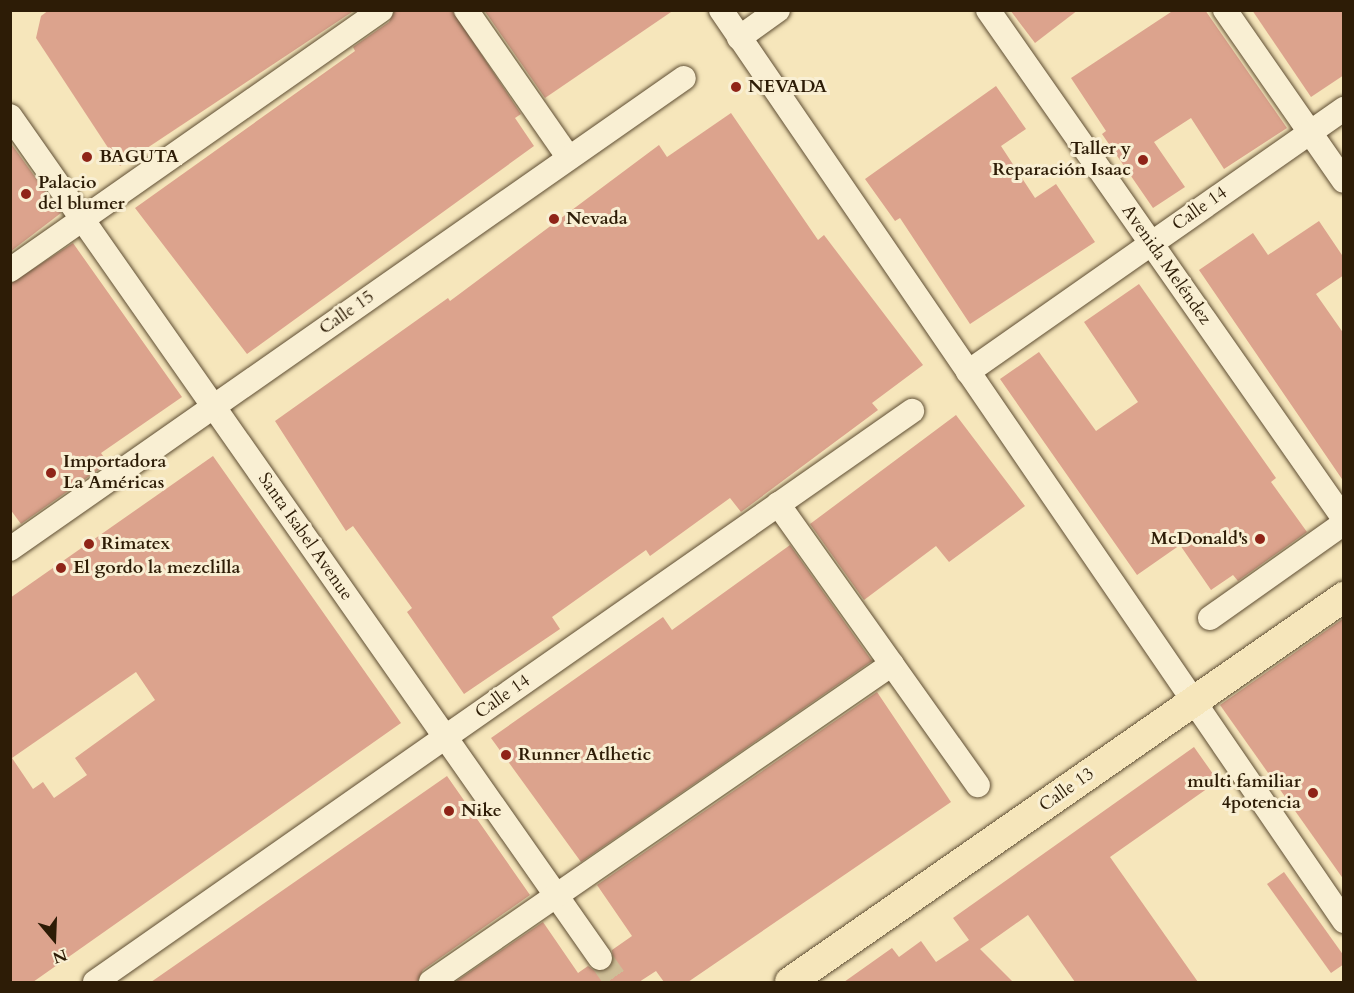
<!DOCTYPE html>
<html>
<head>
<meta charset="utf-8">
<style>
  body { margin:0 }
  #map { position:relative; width:1354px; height:993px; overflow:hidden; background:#f6e6bb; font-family:Cardo,serif }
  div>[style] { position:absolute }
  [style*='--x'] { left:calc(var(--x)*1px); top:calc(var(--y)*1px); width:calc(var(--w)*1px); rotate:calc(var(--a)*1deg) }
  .building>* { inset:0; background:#dca38d }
  .minor-tunnel>* { height:24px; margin-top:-12px; transform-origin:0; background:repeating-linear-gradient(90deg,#cebe97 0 24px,transparent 0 36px) }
  .roads { filter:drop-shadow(0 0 2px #5f4e33) drop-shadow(0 0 2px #5f4e33) }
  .minor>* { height:24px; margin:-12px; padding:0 12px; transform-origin:12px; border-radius:12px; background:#f9efd3 }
  .major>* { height:30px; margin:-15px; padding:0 15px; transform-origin:15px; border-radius:15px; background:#f6e6bb }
  .dots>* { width:16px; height:16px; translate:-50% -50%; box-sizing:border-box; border:3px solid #f9efd3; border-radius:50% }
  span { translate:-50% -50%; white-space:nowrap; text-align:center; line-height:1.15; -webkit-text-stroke:6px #f9efd3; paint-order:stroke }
  .poi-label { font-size:18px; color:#2d1c06; font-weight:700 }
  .left { translate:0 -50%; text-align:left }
  .right { translate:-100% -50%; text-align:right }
  .street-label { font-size:18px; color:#2d1c06 }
  .frame { position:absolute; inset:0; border:12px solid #2d1c06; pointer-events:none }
  .north { position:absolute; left:24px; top:909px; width:60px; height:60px; -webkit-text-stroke:4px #f9efd3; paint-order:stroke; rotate:161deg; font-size:16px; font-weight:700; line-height:24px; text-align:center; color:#2d1c06 }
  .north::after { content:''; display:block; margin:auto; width:21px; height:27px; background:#2d1c06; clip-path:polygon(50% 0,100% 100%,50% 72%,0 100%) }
</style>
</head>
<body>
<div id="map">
  <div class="building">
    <div style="clip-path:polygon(49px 10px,355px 10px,120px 166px,36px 38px,41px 16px)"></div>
    <div style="clip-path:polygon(395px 10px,452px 10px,521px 114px,515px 118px,534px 146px,247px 354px,135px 208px,355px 51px,353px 47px,389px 22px)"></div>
    <div style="clip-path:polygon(484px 10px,674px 10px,545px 98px)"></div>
    <div style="clip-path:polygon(1010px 10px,1078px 10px,1035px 43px)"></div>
    <div style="clip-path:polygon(1174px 10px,1205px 10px,1287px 128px,1224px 169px,1191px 118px,1154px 142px,1185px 187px,1153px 208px,1102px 134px,1106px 131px,1071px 78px)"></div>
    <div style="clip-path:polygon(1252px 10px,1344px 10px,1344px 75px,1311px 97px)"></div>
    <div style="clip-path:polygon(996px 86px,1026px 129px,1001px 146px,1035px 198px,1056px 184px,1095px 242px,970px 324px,900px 218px,895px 221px,865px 179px)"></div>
    <div style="clip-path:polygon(731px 113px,818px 240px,824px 235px,923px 365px,872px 403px,878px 410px,741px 512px,730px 498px,650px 556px,646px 550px,552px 617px,560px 629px,464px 694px,407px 612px,412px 608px,353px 526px,346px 531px,275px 421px,448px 298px,450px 301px,659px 145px,667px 157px)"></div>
    <div style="clip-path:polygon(10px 142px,61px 213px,10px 252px)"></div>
    <div style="clip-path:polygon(1319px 221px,1344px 258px,1344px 275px,1316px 294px,1344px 334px,1344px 482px,1199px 270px,1253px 233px,1268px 255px)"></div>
    <div style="clip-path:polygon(73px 243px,182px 397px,101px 453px,108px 463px,21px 524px,10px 509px,10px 284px)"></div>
    <div style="clip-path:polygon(1139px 284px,1276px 478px,1271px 482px,1307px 532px,1238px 581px,1233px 575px,1211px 590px,1180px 545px,1137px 575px,1000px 379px,1039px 352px,1096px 431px,1138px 402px,1084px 322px)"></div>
    <div style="clip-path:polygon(956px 415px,1025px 506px,949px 562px,936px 546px,864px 600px,810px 524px)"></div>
    <div style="clip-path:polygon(evenodd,213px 456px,401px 723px,33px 982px,10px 982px,10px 598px,213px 456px,136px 672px,155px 700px,75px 758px,87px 775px,54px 798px,43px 782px,33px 789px,12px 758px,136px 672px)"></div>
    <div style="clip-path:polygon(790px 545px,872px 661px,581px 862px,491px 738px,663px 617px,672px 630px)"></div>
    <div style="clip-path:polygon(1344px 618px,1344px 880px,1220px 705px)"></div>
    <div style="clip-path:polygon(877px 692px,951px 802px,688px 982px,664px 982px,656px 971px,639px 982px,455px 982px,543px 922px,578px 973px,588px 966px,595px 971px,608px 970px,613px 963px,612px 950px,632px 936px,597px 885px)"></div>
    <div style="clip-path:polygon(1194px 747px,1218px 781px,1110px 857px,1198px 982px,1075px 982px,1028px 915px,980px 949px,1013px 982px,844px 982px,892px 948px,899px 957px,921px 941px,936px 962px,969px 940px,953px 918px)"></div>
    <div style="clip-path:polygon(447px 776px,530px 895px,423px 970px,417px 982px,151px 982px)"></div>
    <div style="clip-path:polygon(1284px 872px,1344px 956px,1344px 964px,1331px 973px,1267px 884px)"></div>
  </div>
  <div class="minor-tunnel">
    <div style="--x:600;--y:958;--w:29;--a:55"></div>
  </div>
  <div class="roads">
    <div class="minor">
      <div style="--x:466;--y:10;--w:180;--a:55.2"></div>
      <div style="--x:721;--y:10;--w:1104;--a:55.63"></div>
      <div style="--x:988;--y:10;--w:621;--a:55.03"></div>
      <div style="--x:1225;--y:10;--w:208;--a:55.2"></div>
      <div style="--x:739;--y:38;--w:48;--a:-35.7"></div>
      <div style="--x:10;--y:116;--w:1028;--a:54.98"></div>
      <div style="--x:10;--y:270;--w:453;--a:-35"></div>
      <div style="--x:968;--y:372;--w:459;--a:-35"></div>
      <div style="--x:778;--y:504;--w:345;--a:54.6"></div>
      <div style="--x:10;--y:549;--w:822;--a:-34.95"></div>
      <div style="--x:1210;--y:618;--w:164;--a:-35.3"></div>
      <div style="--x:95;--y:982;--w:997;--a:-34.95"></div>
      <div style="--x:431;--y:982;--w:560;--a:-34.6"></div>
    </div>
    <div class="major">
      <div style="--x:790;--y:982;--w:675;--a:-34.8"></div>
    </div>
  </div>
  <div class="dots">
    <div style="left:736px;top:87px;background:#8f2418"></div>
    <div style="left:87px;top:157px;background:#8f2418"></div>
    <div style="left:1143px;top:160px;background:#8f2418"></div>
    <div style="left:26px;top:194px;background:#8f2418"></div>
    <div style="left:554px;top:219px;background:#8f2418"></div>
    <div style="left:51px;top:473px;background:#8f2418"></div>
    <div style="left:1260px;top:539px;background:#8f2418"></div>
    <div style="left:89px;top:544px;background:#8f2418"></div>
    <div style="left:61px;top:568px;background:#8f2418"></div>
    <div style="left:506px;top:755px;background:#8f2418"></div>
    <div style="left:1313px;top:793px;background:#8f2418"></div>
    <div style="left:449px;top:811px;background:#8f2418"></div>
  </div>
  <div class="poi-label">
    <span class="left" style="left:748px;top:87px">NEVADA</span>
    <span class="right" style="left:1131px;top:160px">Taller y<br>Reparación Isaac</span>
    <span class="left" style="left:99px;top:157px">BAGUTA</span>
    <span class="left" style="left:38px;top:194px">Palacio<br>del blumer</span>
    <span class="left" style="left:566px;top:219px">Nevada</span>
    <span class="left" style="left:63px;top:473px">Importadora<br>La Américas</span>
    <span class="right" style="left:1248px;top:539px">McDonald's</span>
    <span class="left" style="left:101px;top:544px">Rimatex</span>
    <span class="left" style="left:73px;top:568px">El gordo la mezclilla</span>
    <span class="left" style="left:518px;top:755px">Runner Atlhetic</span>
    <span class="right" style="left:1301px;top:793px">multi familiar<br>4potencia</span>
    <span class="left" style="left:461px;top:811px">Nike</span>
  </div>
  <div class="street-label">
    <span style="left:1200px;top:209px;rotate:-35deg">Calle 14</span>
    <span style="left:1166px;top:265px;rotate:55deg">Avenida Meléndez</span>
    <span style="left:347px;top:313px;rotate:-35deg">Calle 15</span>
    <span style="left:305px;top:537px;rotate:55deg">Santa Isabel Avenue</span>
    <span style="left:503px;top:697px;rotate:-35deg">Calle 14</span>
    <span style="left:1067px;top:790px;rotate:-35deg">Calle 13</span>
  </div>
  <div class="frame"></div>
  <div class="north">N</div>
</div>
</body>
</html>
